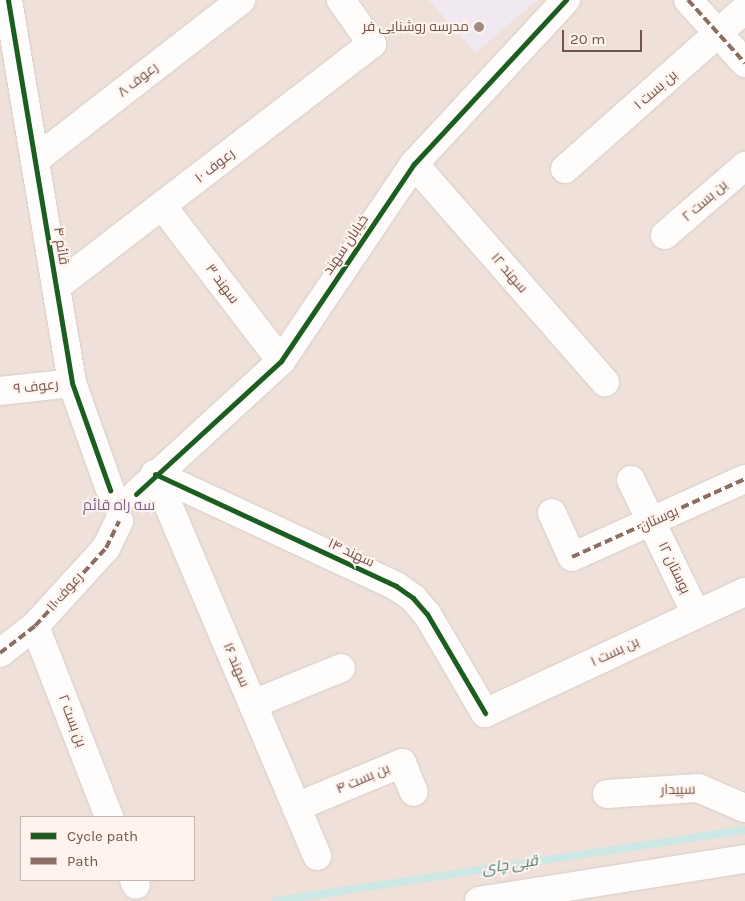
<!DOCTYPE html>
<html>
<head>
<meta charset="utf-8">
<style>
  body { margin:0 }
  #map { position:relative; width:745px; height:901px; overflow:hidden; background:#f6f0eb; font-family:Karla,Cairo,sans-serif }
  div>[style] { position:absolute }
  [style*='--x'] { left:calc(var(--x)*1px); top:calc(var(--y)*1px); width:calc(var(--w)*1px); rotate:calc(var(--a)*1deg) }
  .residential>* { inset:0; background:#efe1d9 }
  .education>* { inset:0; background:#f0e9f2 }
  .stream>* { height:8px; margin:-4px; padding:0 4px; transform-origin:4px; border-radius:4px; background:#cde7e4 }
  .roads { filter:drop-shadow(0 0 1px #d5ccc8) drop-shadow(0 0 1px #d5ccc8) }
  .minor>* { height:28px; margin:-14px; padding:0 14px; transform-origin:14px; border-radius:14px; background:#fefdfc }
  .quiet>* { height:4px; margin-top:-2px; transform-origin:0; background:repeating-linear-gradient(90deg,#8d6e63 0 8px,transparent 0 12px) }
  .cycleway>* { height:5px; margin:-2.5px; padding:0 2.5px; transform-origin:2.5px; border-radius:2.5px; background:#1b5e20 }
  .dots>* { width:14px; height:14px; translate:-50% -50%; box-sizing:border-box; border:2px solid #fef4ed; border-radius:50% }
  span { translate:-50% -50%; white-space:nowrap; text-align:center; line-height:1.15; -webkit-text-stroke:4px #fef4ed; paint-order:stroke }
  .poi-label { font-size:14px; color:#73534d }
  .right { translate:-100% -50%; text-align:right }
  .street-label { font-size:14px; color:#73534d }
  .neighbourhood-label { font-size:15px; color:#79658f }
  .water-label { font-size:15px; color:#417776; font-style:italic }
  .legend { position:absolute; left:20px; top:816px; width:175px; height:65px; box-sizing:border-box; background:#fef4ed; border:1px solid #c6b4ad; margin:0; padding:6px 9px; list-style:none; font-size:15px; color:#73534d }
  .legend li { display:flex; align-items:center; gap:10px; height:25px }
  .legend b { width:25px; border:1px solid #c6b4ad }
  .scale { position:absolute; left:562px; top:30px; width:80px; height:22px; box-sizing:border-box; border:2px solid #73534d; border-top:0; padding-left:6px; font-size:15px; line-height:18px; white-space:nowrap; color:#73534d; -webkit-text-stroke:4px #fef4ed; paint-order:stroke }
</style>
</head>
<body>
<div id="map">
  <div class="residential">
    <div style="clip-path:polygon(evenodd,0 0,745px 0,745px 901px,0 901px,0 0,21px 817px,194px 817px,194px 880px,21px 880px,21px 817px)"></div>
  </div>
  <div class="education">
    <div style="clip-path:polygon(429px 0,537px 0,475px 53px)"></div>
  </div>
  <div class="stream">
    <div style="--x:275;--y:901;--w:475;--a:-8.6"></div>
  </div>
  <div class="roads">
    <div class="minor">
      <div style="--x:8;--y:0;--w:388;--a:80.5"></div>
      <div style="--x:72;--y:383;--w:114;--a:70.4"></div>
      <div style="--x:688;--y:0;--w:85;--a:47.9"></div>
      <div style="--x:35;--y:160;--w:261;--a:-37.8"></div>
      <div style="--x:414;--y:164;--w:290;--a:48.8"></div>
      <div style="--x:565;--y:169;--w:241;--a:-41.6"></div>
      <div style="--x:163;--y:207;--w:194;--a:52.5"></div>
      <div style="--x:665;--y:235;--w:106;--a:-40.8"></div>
      <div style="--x:56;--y:287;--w:399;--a:-37.6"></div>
      <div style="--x:372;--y:44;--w:54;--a:-125.2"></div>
      <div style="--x:0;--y:391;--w:72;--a:-6.3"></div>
      <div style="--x:155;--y:474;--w:266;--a:24.9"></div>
      <div style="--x:396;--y:586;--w:21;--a:35"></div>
      <div style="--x:413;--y:598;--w:21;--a:49"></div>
      <div style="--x:427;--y:614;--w:115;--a:59.6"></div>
      <div style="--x:485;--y:713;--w:287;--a:-25"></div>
      <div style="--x:155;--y:474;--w:415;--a:67"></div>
      <div style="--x:631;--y:480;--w:149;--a:64.1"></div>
      <div style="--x:136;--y:494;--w:197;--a:-42.5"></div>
      <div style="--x:281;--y:361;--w:238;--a:-56"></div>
      <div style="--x:414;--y:164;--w:224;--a:-47.2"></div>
      <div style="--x:552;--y:513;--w:48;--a:65.6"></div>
      <div style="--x:572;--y:557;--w:190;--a:-24.3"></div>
      <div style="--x:35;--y:626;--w:205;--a:68.8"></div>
      <div style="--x:0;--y:653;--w:44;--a:-37.6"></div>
      <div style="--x:35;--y:626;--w:105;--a:-47.7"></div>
      <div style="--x:106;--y:548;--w:30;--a:-64"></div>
      <div style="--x:253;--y:704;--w:95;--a:-22.2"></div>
      <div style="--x:607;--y:794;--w:91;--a:-3.8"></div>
      <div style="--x:698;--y:788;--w:51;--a:23.1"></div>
      <div style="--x:296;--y:807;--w:115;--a:-22.5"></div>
      <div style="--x:402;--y:763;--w:31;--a:68"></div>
      <div style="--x:134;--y:880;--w:5;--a:68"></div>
      <div style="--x:479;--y:901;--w:269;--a:-9"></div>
    </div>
  </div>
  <div class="quiet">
    <div style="--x:688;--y:0;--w:85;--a:47.9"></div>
    <div style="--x:572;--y:557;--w:190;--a:-24.3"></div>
    <div style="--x:0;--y:653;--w:44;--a:-37.6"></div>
    <div style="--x:35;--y:626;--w:105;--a:-47.7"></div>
    <div style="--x:106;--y:548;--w:30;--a:-64"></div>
  </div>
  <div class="cycleway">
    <div style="--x:8;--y:0;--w:388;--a:80.5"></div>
    <div style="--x:72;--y:383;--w:114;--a:70.4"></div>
    <div style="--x:155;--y:474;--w:266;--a:24.9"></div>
    <div style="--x:396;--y:586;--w:21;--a:35"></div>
    <div style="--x:413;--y:598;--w:21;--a:49"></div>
    <div style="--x:427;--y:614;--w:115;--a:59.6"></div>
    <div style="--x:136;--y:494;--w:197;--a:-42.5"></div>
    <div style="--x:281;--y:361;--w:238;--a:-56"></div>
    <div style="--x:414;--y:164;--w:224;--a:-47.2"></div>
  </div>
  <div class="dots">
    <div style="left:479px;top:27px;background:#a18a84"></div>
  </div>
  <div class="poi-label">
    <span class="right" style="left:469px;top:27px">مدرسه روشنایی فر</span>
  </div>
  <div class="street-label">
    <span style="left:138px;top:80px;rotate:-38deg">رعوف ۸</span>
    <span style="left:656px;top:90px;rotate:-41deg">بن بست ۱</span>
    <span style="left:215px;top:166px;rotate:-38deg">رعوف ۱۰</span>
    <span style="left:705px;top:201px;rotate:-41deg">بن بست ۲</span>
    <span style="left:346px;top:245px;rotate:-56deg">خیابان سهند</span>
    <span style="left:61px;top:246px;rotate:81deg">قائم ۴</span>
    <span style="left:509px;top:273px;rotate:49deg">سهند ۱۲</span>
    <span style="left:222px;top:284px;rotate:53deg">سهند ۳</span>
    <span style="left:36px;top:387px;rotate:-6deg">رعوف ۹</span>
    <span style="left:659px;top:519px;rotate:-24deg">بوستان</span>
    <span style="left:351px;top:553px;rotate:25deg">سهند ۱۴</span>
    <span style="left:674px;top:568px;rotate:64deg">بوستان ۱۲</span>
    <span style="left:65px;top:592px;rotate:-48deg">رعوف ۱۱</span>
    <span style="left:615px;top:652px;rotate:-25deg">بن بست ۱</span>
    <span style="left:236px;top:665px;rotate:67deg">سهند ۱۶</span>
    <span style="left:72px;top:721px;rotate:69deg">بن بست ۲</span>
    <span style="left:363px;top:779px;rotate:-23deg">بن بست ۴</span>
    <span style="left:678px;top:790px;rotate:-1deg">سپیدار</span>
  </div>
  <div class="neighbourhood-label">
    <span style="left:119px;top:506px">سه راه قائم</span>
  </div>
  <div class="water-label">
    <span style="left:510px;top:865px;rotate:-9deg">قبی چای</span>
  </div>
  <ul class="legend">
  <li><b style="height:6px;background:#1b5e20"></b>Cycle path</li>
  <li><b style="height:6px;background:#8d6e63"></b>Path</li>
  </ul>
  <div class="scale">20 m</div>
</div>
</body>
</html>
